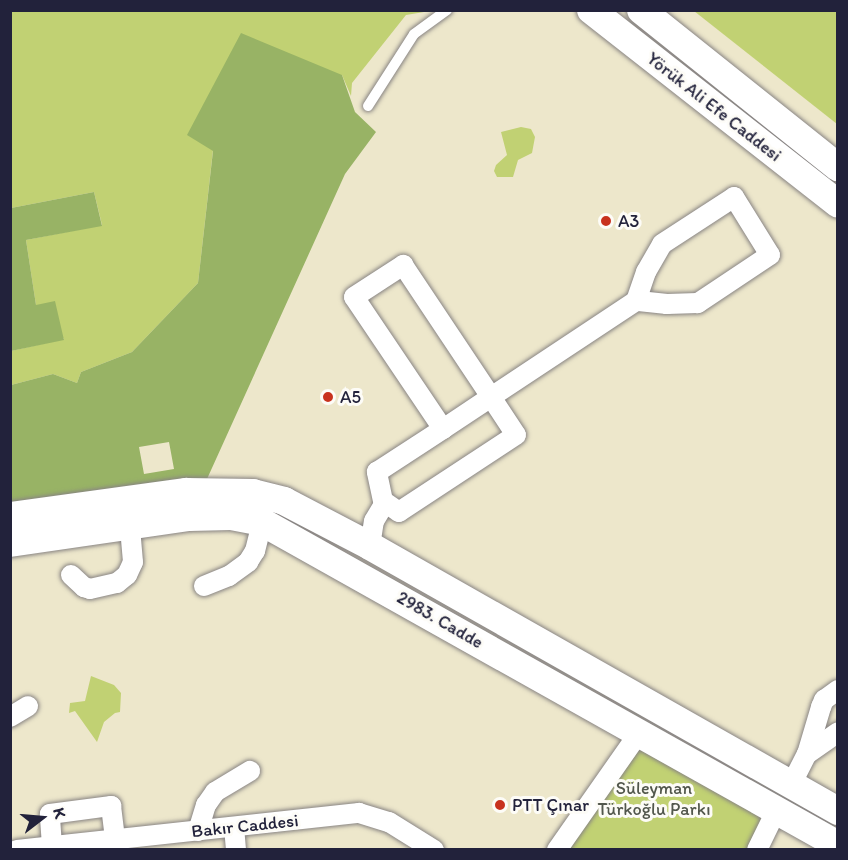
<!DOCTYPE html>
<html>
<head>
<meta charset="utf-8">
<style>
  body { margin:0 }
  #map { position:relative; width:848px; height:860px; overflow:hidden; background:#ede7cb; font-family:Itim,sans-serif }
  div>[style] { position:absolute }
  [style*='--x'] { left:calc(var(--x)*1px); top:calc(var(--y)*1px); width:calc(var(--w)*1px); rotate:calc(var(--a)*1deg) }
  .green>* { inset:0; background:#c1d173 }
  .forest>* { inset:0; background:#98b365 }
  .roads { filter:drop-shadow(0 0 2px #888483) drop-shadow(0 0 2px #888483) }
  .lane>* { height:10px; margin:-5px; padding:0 5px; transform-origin:5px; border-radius:5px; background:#fff }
  .street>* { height:20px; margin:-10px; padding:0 10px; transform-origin:10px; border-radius:10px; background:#fff }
  .secondary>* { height:28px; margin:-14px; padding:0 14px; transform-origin:14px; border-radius:14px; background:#fff }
  .dots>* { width:16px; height:16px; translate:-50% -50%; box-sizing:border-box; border:3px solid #fdfcf7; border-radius:50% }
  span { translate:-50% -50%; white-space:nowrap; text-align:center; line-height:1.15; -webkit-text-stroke:6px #fdfcf7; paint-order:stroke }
  .street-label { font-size:18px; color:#22223b }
  .poi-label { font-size:18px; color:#22223b }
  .left { translate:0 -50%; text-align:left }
  .park-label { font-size:18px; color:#52574c }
  .frame { position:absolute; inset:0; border:12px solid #22223b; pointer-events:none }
  .north { position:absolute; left:12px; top:788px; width:60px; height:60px; -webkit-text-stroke:4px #fdfcf7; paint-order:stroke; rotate:74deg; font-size:16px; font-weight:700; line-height:24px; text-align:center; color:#22223b }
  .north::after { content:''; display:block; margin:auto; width:21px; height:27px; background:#22223b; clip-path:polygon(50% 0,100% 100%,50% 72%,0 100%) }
</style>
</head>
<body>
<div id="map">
  <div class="green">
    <div style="clip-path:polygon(11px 11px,430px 11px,406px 15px,352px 83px,351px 96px,342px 75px,213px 150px,198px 283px,132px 352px,81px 372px,77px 383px,53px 374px,11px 385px,11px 351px,64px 339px,36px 305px,26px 240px,102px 225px,94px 192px,11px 208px)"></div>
    <div style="clip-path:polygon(694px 11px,837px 11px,837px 124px)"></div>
    <div style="clip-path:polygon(521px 127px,531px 129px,535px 137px,532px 153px,518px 160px,513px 177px,497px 177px,494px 171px,496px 165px,507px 155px,501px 132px)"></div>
    <div style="clip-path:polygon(91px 676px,114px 685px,121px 693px,120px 712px,115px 713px,104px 722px,97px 742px,75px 711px,69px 713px,70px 703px,85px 701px)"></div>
    <div style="clip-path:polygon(639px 733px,776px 811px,757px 849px,557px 850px)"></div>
  </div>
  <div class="forest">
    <div style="clip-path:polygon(evenodd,241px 33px,342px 75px,355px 112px,376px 132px,345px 174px,207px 479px,11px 506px,11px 385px,53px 374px,77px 383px,81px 372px,132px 352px,198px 283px,213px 151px,187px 135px,241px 33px,169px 442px,174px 469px,144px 474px,139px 447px,169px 442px)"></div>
    <div style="clip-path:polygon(94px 192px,102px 226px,26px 240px,36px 305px,55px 301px,64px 340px,11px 351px,11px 208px)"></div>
  </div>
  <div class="roads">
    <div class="lane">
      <div style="--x:368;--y:106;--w:85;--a:-57.4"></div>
      <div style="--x:414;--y:34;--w:41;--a:-36"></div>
    </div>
    <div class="street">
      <div style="--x:443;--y:429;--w:159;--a:-124"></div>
      <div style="--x:354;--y:297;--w:59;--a:-33.1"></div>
      <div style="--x:403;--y:265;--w:159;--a:56.3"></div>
      <div style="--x:491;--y:397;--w:45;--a:56.7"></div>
      <div style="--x:516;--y:435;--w:140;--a:146.7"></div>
      <div style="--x:399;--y:512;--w:19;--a:-145"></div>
      <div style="--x:383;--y:501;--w:30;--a:-102"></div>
      <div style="--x:377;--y:472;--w:79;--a:-33.1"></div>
      <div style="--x:443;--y:429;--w:58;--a:-33.7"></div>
      <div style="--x:491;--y:397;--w:174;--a:-33.5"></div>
      <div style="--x:636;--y:301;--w:31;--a:-71"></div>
      <div style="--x:646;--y:272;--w:32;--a:-60"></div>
      <div style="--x:662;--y:244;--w:86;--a:-33.1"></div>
      <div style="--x:734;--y:197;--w:68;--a:58.2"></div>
      <div style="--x:770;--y:255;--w:87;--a:146.3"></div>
      <div style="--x:698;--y:303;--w:31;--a:178"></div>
      <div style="--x:667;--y:304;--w:31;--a:-174"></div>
      <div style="--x:370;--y:546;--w:25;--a:-81"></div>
      <div style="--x:374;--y:521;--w:21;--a:-59"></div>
      <div style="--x:71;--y:575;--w:18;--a:43"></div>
      <div style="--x:84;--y:587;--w:6;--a:18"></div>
      <div style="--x:90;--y:589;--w:28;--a:-13"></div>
      <div style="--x:117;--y:583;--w:13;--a:-39"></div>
      <div style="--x:127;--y:575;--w:14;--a:-65"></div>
      <div style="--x:133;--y:562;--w:38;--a:-95"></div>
      <div style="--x:204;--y:586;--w:27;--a:-22"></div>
      <div style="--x:229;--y:576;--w:24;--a:-36"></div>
      <div style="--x:248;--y:562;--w:13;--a:-58"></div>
      <div style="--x:255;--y:551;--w:30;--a:-76"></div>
      <div style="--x:10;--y:717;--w:21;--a:-31"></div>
      <div style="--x:807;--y:754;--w:49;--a:-73.4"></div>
      <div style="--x:821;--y:707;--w:8;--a:-67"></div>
      <div style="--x:824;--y:700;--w:17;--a:-36"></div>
      <div style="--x:791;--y:785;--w:35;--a:-63"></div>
      <div style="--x:807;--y:754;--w:38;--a:-35"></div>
      <div style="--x:234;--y:827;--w:23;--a:85"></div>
      <div style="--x:198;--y:831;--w:27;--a:-73"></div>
      <div style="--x:206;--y:805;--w:16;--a:-55"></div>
      <div style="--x:215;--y:792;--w:41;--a:-31"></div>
      <div style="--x:52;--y:846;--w:32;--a:-94"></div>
      <div style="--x:50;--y:814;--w:62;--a:-7.5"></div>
      <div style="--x:111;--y:806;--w:33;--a:83"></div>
      <div style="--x:17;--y:850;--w:344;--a:-6.2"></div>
      <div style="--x:359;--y:813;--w:31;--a:17"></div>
      <div style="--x:389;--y:822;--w:53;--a:31.9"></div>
      <div style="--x:557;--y:850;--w:143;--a:-55"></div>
      <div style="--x:757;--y:850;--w:43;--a:-64"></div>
    </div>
    <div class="secondary">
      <div style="--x:591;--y:10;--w:314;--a:38.1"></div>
      <div style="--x:641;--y:10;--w:252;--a:38.6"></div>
      <div style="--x:10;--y:516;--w:178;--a:-7.8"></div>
      <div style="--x:186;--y:492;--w:67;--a:0.9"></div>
      <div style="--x:253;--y:493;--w:32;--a:14"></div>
      <div style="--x:284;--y:501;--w:97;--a:27.6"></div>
      <div style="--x:370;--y:546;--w:538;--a:29.52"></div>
      <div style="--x:10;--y:543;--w:181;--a:-8.3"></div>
      <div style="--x:189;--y:517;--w:42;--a:-1.4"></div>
      <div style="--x:231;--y:516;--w:32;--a:11"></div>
      <div style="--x:262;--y:522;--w:660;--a:29.28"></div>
    </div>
  </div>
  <div class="dots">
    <div style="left:606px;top:221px;background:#c8321e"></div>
    <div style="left:328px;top:397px;background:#c8321e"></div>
    <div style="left:500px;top:805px;background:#c8321e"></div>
  </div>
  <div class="street-label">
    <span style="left:714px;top:107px;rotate:38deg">Yörük Ali Efe Caddesi</span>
    <span style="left:440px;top:620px;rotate:30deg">2983. Cadde</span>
    <span style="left:245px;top:826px;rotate:-6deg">Bakır Caddesi</span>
  </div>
  <div class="poi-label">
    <span class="left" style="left:618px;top:221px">A3</span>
    <span class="left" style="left:340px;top:397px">A5</span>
    <span class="left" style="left:512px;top:805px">PTT Çınar</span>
  </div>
  <div class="park-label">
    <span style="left:654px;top:799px">Süleyman<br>Türkoğlu Parkı</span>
  </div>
  <div class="frame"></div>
  <div class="north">K</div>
</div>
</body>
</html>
